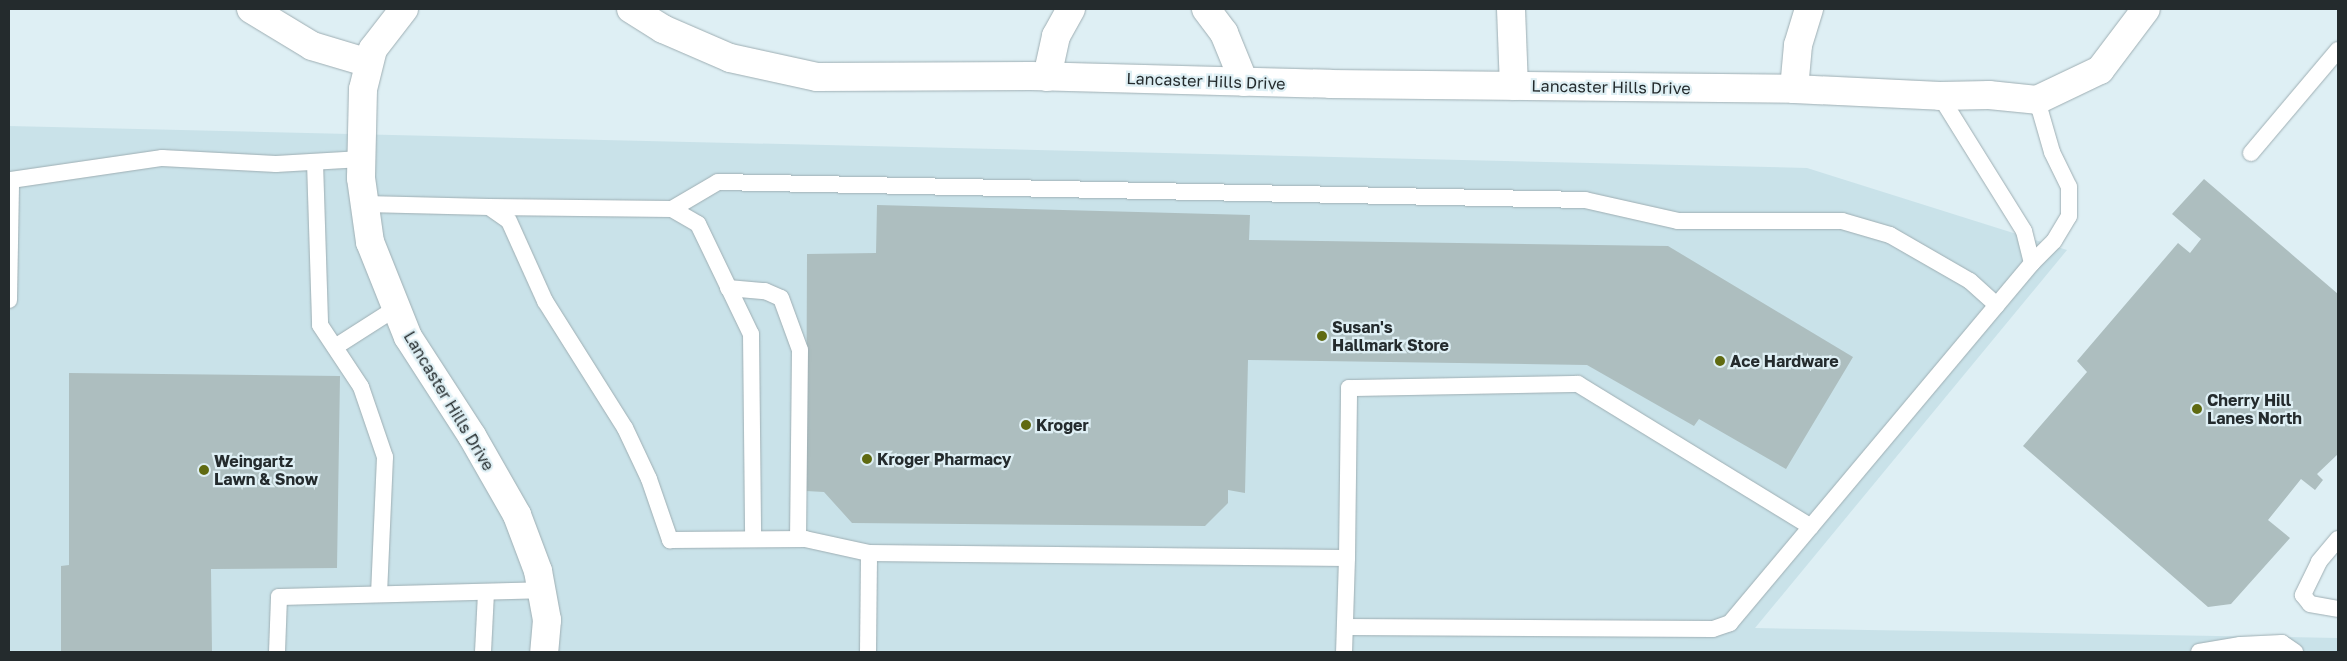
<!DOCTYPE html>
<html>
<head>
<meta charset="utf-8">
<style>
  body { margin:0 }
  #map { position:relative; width:2347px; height:661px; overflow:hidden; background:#deeff4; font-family:"Golos Text",sans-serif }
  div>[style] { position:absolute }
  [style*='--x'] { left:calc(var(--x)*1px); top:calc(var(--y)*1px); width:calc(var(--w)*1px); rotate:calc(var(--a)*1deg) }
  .built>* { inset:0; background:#c9e2e9 }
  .building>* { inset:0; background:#adbebf }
  .roads { filter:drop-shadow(0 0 1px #9eaeb3) drop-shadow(0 0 1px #9eaeb3) }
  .service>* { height:16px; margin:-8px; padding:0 8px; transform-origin:8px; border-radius:8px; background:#fff }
  .minor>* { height:28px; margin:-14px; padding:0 14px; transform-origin:14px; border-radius:14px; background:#fff }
  .dots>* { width:14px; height:14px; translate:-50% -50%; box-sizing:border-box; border:2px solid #deeff4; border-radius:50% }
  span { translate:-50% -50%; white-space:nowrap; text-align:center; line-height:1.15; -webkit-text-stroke:4.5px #deeff4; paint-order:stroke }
  .street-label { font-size:16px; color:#242b2d }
  .poi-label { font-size:16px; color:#242b2d; font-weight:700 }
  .left { translate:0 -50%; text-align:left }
  .frame { position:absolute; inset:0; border:10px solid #242b2d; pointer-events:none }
</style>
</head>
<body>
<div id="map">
  <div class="built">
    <div style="clip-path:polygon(9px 126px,1807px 168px,2067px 250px,1755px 628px,2338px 638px,2338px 652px,9px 652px)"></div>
  </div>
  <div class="building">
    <div style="clip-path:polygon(2204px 179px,2338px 294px,2338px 454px,2317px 474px,2323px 480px,2315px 490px,2301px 479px,2268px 520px,2290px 538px,2231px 604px,2208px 607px,2023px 446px,2087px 372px,2077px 361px,2178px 243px,2190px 253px,2201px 239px,2172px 214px)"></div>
    <div style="clip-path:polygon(877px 205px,1250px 215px,1249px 240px,1668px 246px,1853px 357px,1786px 469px,1699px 419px,1694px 426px,1587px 365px,1248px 360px,1245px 493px,1228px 490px,1228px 503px,1205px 526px,852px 523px,824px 492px,806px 491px,807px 254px,876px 253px)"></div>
    <div style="clip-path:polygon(69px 373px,340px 376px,337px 568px,211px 569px,212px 652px,61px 652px,61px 566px,69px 565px)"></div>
  </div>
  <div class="roads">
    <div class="service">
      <div style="--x:1940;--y:96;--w:159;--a:58.1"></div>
      <div style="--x:2024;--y:231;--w:33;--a:76"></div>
      <div style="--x:2251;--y:153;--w:135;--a:-49.8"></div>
      <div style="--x:315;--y:162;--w:163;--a:88.2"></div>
      <div style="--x:320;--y:325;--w:74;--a:56.5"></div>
      <div style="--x:361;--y:387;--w:74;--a:71.1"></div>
      <div style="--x:385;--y:457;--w:137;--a:92.5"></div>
      <div style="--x:365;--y:204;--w:124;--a:1.4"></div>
      <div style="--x:489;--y:207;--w:24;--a:35"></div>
      <div style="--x:509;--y:221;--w:88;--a:65.8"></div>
      <div style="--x:545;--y:301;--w:150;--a:57.8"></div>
      <div style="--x:625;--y:428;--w:56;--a:64.8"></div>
      <div style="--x:649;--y:479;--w:65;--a:71"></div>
      <div style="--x:670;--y:540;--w:135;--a:-0.4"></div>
      <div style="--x:805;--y:539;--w:66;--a:12.3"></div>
      <div style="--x:869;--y:553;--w:478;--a:0.6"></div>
      <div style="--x:1347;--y:558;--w:94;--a:91.8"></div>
      <div style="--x:489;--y:207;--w:183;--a:0.6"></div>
      <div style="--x:672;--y:209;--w:30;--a:30"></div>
      <div style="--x:698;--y:224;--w:122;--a:64.3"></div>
      <div style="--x:751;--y:334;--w:205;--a:89.4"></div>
      <div style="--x:672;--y:209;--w:53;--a:-30.4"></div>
      <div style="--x:718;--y:182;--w:867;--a:1.19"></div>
      <div style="--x:1585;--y:200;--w:95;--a:12.7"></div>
      <div style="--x:1678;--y:221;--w:164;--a:0"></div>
      <div style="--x:1842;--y:221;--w:50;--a:16.3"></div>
      <div style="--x:1890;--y:235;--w:92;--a:29.9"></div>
      <div style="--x:1970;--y:281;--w:36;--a:42"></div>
      <div style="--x:728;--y:288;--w:37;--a:5"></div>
      <div style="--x:765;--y:291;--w:17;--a:24"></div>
      <div style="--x:781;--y:298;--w:55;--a:69.9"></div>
      <div style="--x:800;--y:350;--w:189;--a:90.6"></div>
      <div style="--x:9;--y:300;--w:120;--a:-89"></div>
      <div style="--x:11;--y:180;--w:153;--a:-8.3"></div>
      <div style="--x:162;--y:158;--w:114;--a:3"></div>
      <div style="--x:276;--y:164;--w:86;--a:-3.3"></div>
      <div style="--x:335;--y:347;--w:72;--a:-32.6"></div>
      <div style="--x:2338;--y:539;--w:30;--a:130"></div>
      <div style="--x:2319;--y:562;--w:37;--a:116"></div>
      <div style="--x:2303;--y:595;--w:11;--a:52"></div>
      <div style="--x:2310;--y:604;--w:28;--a:10"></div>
      <div style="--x:1347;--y:558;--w:170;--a:-89.3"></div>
      <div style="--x:1349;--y:388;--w:229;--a:-1"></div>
      <div style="--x:1578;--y:384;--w:273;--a:31.5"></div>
      <div style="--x:1345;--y:627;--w:368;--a:0.3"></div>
      <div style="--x:1713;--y:629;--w:18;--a:-19"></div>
      <div style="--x:1730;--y:623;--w:470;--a:-50"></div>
      <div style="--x:2032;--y:263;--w:31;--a:-45"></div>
      <div style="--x:2054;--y:241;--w:29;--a:-59"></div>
      <div style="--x:2069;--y:216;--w:29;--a:-90"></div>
      <div style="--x:2069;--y:187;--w:39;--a:-116"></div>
      <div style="--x:2052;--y:152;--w:54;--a:-106.1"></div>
      <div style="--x:277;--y:652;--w:55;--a:-87.9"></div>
      <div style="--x:279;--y:597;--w:263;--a:-1.5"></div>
      <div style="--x:483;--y:652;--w:60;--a:-87.1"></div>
      <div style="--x:868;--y:652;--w:99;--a:-89.4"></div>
      <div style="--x:2199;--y:652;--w:42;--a:-9.7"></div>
      <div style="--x:2240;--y:645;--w:42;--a:-2.7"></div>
      <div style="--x:2282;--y:643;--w:16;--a:35"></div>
    </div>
    <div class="minor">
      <div style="--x:251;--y:9;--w:71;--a:31.2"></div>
      <div style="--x:312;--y:46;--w:59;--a:16.6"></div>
      <div style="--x:404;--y:9;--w:51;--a:127.8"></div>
      <div style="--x:373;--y:49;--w:41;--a:104"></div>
      <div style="--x:363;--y:89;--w:89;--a:91.3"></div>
      <div style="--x:361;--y:178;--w:65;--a:82"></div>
      <div style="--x:370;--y:242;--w:102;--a:68.2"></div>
      <div style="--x:408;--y:337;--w:118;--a:57.1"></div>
      <div style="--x:472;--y:436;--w:91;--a:60.3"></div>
      <div style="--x:517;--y:515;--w:60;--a:69.4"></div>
      <div style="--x:538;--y:571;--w:50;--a:79.6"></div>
      <div style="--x:547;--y:620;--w:32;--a:95"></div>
      <div style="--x:631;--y:9;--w:38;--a:32"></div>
      <div style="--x:663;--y:29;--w:73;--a:23.4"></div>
      <div style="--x:730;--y:58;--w:89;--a:12.3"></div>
      <div style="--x:817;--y:77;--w:214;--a:-0.3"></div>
      <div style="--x:1031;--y:76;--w:299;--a:1.5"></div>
      <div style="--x:1330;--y:84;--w:464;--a:0.6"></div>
      <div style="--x:1794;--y:89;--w:146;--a:2.7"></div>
      <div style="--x:1940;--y:96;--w:49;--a:-1.2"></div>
      <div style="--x:1989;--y:95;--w:48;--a:5.9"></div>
      <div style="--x:2037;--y:100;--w:70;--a:-25.5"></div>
      <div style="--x:2100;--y:70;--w:76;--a:-53"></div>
      <div style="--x:1206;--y:9;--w:30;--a:53"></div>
      <div style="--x:1224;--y:33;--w:53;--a:67.8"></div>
      <div style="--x:1511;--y:9;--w:77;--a:87.8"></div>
      <div style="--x:1047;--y:77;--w:42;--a:-77.6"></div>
      <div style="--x:1056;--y:36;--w:31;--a:-61"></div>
      <div style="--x:1794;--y:89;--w:44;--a:-84.8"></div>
      <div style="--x:1798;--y:45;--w:38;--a:-73"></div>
    </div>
  </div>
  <div class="dots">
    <div style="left:1322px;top:336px;background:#5f6a11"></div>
    <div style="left:1720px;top:361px;background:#5f6a11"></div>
    <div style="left:2197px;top:409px;background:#5f6a11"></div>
    <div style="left:1026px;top:425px;background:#5f6a11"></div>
    <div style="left:867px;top:459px;background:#5f6a11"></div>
    <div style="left:204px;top:470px;background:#5f6a11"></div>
  </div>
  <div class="street-label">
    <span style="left:1206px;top:81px;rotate:2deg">Lancaster Hills Drive</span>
    <span style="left:1611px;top:87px;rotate:1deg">Lancaster Hills Drive</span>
    <span style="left:449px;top:401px;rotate:59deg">Lancaster Hills Drive</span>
  </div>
  <div class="poi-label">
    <span class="left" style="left:1332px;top:336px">Susan's<br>Hallmark Store</span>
    <span class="left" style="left:1730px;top:361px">Ace Hardware</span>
    <span class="left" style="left:2207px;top:409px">Cherry Hill<br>Lanes North</span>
    <span class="left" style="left:1036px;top:425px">Kroger</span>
    <span class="left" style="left:877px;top:459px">Kroger Pharmacy</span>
    <span class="left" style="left:214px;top:470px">Weingartz<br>Lawn &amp; Snow</span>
  </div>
  <div class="frame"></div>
</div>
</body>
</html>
